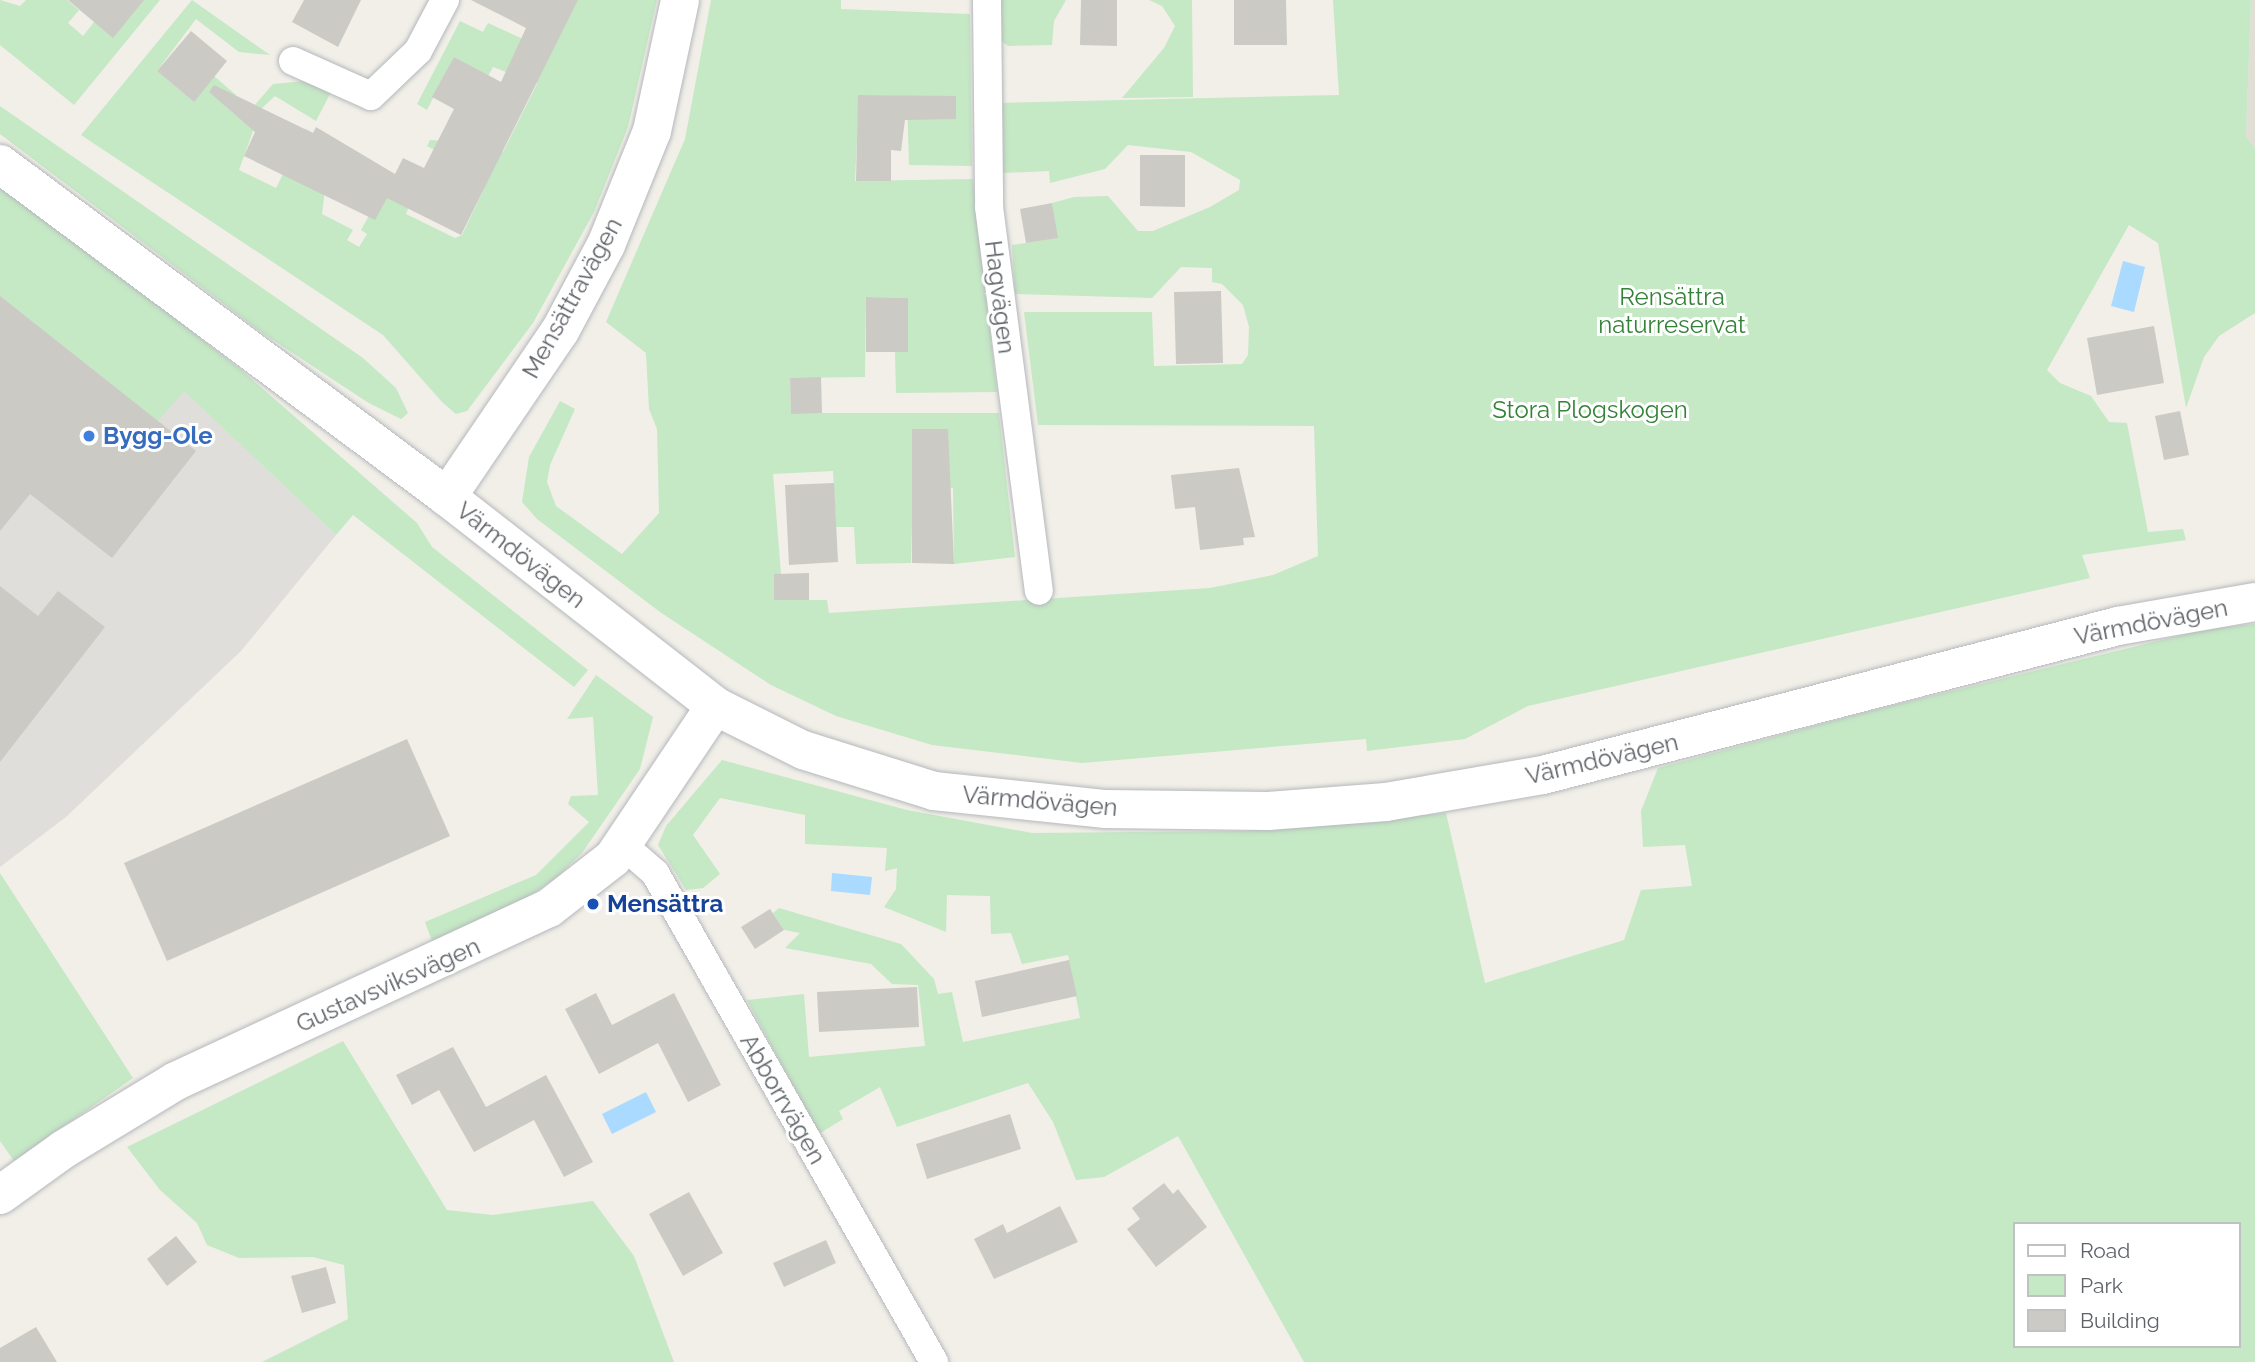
<!DOCTYPE html>
<html>
<head>
<meta charset="utf-8">
<style>
  body { margin:0 }
  #map { position:relative; width:2255px; height:1362px; overflow:hidden; background:#f1efe8; font-family:Raleway,sans-serif }
  div>[style] { position:absolute }
  [style*='--x'] { left:calc(var(--x)*1px); top:calc(var(--y)*1px); width:calc(var(--w)*1px); rotate:calc(var(--a)*1deg) }
  .industrial>* { inset:0; background:#e0deda }
  .education>* { inset:0; background:#e1ded6 }
  .green>* { inset:0; background:#c5e8c5 }
  .water>* { inset:0; background:#aadaff }
  .building>* { inset:0; background:#cccac5 }
  .roads { filter:drop-shadow(0 0 2px #b5b8bc) drop-shadow(0 0 2px #b5b8bc) }
  .street>* { height:28px; margin:-14px; padding:0 14px; transform-origin:14px; border-radius:14px; background:#fff }
  .secondary>* { height:38px; margin:-19px; padding:0 19px; transform-origin:19px; border-radius:19px; background:#fff }
  .dots>* { width:19px; height:19px; translate:-50% -50%; box-sizing:border-box; border:4px solid #fff; border-radius:50% }
  span { translate:-50% -50%; white-space:nowrap; text-align:center; line-height:1.15; -webkit-text-stroke:6px #fff; paint-order:stroke }
  .street-label { font-size:24px; color:#5f6368 }
  .park-label { font-size:24px; color:#348238 }
  .shop-label { font-size:24px; color:#366cbe; font-weight:700 }
  .left { translate:0 -50%; text-align:left }
  .transit-label { font-size:24px; color:#164399; font-weight:700 }
  .legend { position:absolute; left:2013px; top:1222px; width:228px; height:126px; box-sizing:border-box; background:#fff; border:2px solid #bfc1c3; margin:0; padding:9px 12px; list-style:none; font-size:21px; color:#5f6368 }
  .legend li { display:flex; align-items:center; gap:14px; height:35px }
  .legend b { width:35px; border:2px solid #bfc1c3 }
</style>
</head>
<body>
<div id="map">
  <div class="industrial">
    <div style="clip-path:polygon(0 242px,158px 366px,336px 535px,241px 651px,66px 817px,0 867px)"></div>
  </div>
  <div class="education">
    <div style="clip-path:polygon(2251px 0,2255px 0,2255px 148px,2246px 136px)"></div>
  </div>
  <div class="green">
    <div style="clip-path:polygon(0 0,20px 6px,26px 0,67px 0,79px 10px,68px 23px,83px 36px,94px 22px,144px 0,160px 0,74px 105px,0 45px)"></div>
    <div style="clip-path:polygon(192px 0,270px 55px,239px 52px,196px 19px,157px 71px,193px 101px,214px 76px,236px 95px,226px 107px,242px 120px,273px 84px,305px 81px,331px 92px,316px 121px,275px 96px,261px 109px,239px 170px,276px 188px,306px 129px,313px 133px,326px 181px,322px 214px,353px 230px,347px 240px,359px 247px,367px 234px,361px 230px,385px 186px,412px 199px,406px 214px,455px 238px,462px 235px,484px 189px,464px 165px,427px 146px,430px 140px,486px 144px,503px 152px,537px 84px,493px 67px,477px 97px,470px 66px,454px 57px,427px 110px,417px 104px,460px 21px,483px 32px,488px 23px,534px 44px,578px 0,657px 0,628px 127px,594px 212px,533px 323px,467px 411px,456px 414px,442px 402px,383px 335px,81px 135px)"></div>
    <div style="clip-path:polygon(711px 0,841px 0,841px 9px,970px 14px,972px 166px,909px 165px,907px 96px,859px 95px,855px 181px,973px 179px,997px 392px,896px 393px,895px 352px,908px 351px,908px 298px,866px 297px,865px 377px,790px 378px,791px 413px,999px 413px,1015px 557px,954px 564px,953px 488px,913px 488px,911px 563px,856px 564px,854px 527px,836px 527px,833px 471px,773px 474px,781px 574px,774px 574px,774px 600px,827px 600px,829px 613px,1210px 588px,1273px 575px,1318px 556px,1314px 426px,1038px 425px,1024px 312px,1152px 312px,1154px 366px,1242px 364px,1248px 355px,1249px 327px,1243px 305px,1222px 284px,1212px 282px,1212px 268px,1181px 267px,1152px 298px,1015px 294px,1012px 245px,1057px 238px,1052px 203px,1074px 197px,1108px 196px,1138px 231px,1153px 231px,1210px 207px,1239px 190px,1240px 180px,1191px 152px,1128px 145px,1105px 169px,1050px 183px,1049px 171px,1003px 173px,999px 103px,1339px 95px,1333px 0,2251px 0,2246px 136px,2255px 148px,2255px 313px,2219px 336px,2204px 357px,2186px 408px,2158px 243px,2129px 225px,2047px 370px,2060px 383px,2091px 396px,2109px 422px,2127px 423px,2148px 532px,2183px 529px,2186px 540px,2082px 555px,2090px 578px,1528px 706px,1465px 739px,1367px 751px,1366px 739px,1082px 763px,932px 745px,836px 716px,771px 685px,660px 612px,537px 519px,522px 502px,529px 457px,560px 401px,575px 409px,550px 465px,547px 482px,556px 506px,622px 554px,659px 513px,657px 429px,649px 409px,646px 353px,606px 322px,685px 139px)"></div>
    <div style="clip-path:polygon(999px 0,1066px 0,1054px 21px,1052px 45px,1008px 46px,1000px 40px)"></div>
    <div style="clip-path:polygon(1149px 0,1192px 0,1193px 97px,1122px 98px,1164px 48px,1175px 26px,1162px 6px)"></div>
    <div style="clip-path:polygon(0 106px,363px 358px,396px 388px,408px 413px,401px 419px,367px 402px,261px 332px,0 134px)"></div>
    <div style="clip-path:polygon(0 182px,240px 369px,417px 523px,432px 547px,588px 670px,574px 687px,353px 515px,336px 535px,184px 391px,158px 421px,0 296px)"></div>
    <div style="clip-path:polygon(evenodd,2255px 624px,2255px 1362px,1304px 1362px,1178px 1136px,1104px 1177px,1076px 1180px,1053px 1122px,1028px 1083px,897px 1127px,880px 1087px,839px 1111px,843px 1119px,819px 1134px,747px 1000px,804px 994px,809px 1057px,925px 1046px,918px 985px,892px 984px,871px 964px,785px 948px,800px 933px,784px 930px,773px 913px,779px 908px,901px 944px,934px 979px,938px 994px,952px 992px,963px 1042px,1080px 1018px,1068px 955px,1022px 964px,1011px 933px,991px 934px,990px 896px,947px 895px,946px 932px,884px 907px,896px 889px,897px 868px,885px 871px,887px 848px,805px 844px,805px 815px,720px 798px,693px 835px,720px 874px,703px 888px,686px 890px,658px 845px,666px 826px,722px 760px,907px 810px,1032px 833px,1243px 831px,1446px 813px,1485px 983px,1624px 940px,1641px 890px,1692px 886px,1685px 845px,1643px 847px,1641px 811px,1658px 768px,1874px 710px,2207px 629px,2255px 624px,2015px 1224px,2239px 1224px,2239px 1346px,2015px 1346px,2015px 1224px)"></div>
    <div style="clip-path:polygon(596px 675px,653px 717px,640px 769px,582px 853px,557px 877px,530px 896px,432px 941px,425px 922px,536px 875px,589px 822px,568px 804px,571px 796px,598px 795px,593px 717px,567px 719px)"></div>
    <div style="clip-path:polygon(0 873px,133px 1078px,14px 1161px,0 1141px)"></div>
    <div style="clip-path:polygon(343px 1041px,447px 1210px,493px 1215px,593px 1201px,634px 1256px,674px 1362px,262px 1362px,348px 1319px,344px 1265px,313px 1257px,239px 1258px,207px 1245px,197px 1223px,160px 1190px,127px 1147px)"></div>
  </div>
  <div class="water">
    <div style="clip-path:polygon(2123px 261px,2145px 267px,2134px 312px,2111px 306px)"></div>
    <div style="clip-path:polygon(832px 873px,872px 877px,870px 895px,831px 891px)"></div>
    <div style="clip-path:polygon(646px 1092px,656px 1112px,612px 1134px,602px 1114px)"></div>
  </div>
  <div class="building">
    <div style="clip-path:polygon(68px 0,144px 0,113px 38px)"></div>
    <div style="clip-path:polygon(304px 0,361px 0,338px 47px,292px 22px)"></div>
    <div style="clip-path:polygon(471px 0,578px 0,461px 235px,387px 198px,375px 220px,244px 156px,255px 132px,209px 92px,214px 85px,313px 133px,316px 127px,395px 174px,403px 158px,424px 168px,454px 109px,432px 97px,454px 57px,501px 82px,526px 28px)"></div>
    <div style="clip-path:polygon(1081px 0,1117px 0,1117px 46px,1080px 45px)"></div>
    <div style="clip-path:polygon(1234px 0,1286px 0,1287px 45px,1234px 45px)"></div>
    <div style="clip-path:polygon(191px 31px,227px 61px,194px 102px,157px 71px)"></div>
    <div style="clip-path:polygon(858px 95px,956px 96px,956px 119px,905px 120px,901px 151px,891px 150px,891px 181px,856px 181px)"></div>
    <div style="clip-path:polygon(1140px 155px,1185px 155px,1185px 207px,1140px 206px)"></div>
    <div style="clip-path:polygon(1052px 203px,1058px 238px,1026px 243px,1020px 209px)"></div>
    <div style="clip-path:polygon(1221px 291px,1223px 363px,1176px 364px,1174px 292px)"></div>
    <div style="clip-path:polygon(0 296px,196px 451px,112px 558px,30px 494px,0 531px)"></div>
    <div style="clip-path:polygon(866px 297px,908px 298px,908px 352px,866px 352px)"></div>
    <div style="clip-path:polygon(2154px 326px,2164px 383px,2097px 395px,2087px 338px)"></div>
    <div style="clip-path:polygon(821px 377px,822px 413px,791px 414px,790px 378px)"></div>
    <div style="clip-path:polygon(2180px 411px,2189px 455px,2164px 460px,2155px 416px)"></div>
    <div style="clip-path:polygon(912px 429px,948px 429px,954px 564px,912px 563px)"></div>
    <div style="clip-path:polygon(1239px 468px,1255px 537px,1243px 538px,1244px 545px,1200px 550px,1195px 507px,1175px 509px,1171px 475px)"></div>
    <div style="clip-path:polygon(834px 483px,838px 562px,789px 565px,785px 485px)"></div>
    <div style="clip-path:polygon(809px 573px,809px 600px,774px 600px,774px 574px)"></div>
    <div style="clip-path:polygon(0 586px,38px 616px,58px 591px,105px 627px,0 762px)"></div>
    <div style="clip-path:polygon(407px 739px,450px 836px,167px 961px,124px 863px)"></div>
    <div style="clip-path:polygon(770px 909px,784px 930px,755px 949px,741px 927px)"></div>
    <div style="clip-path:polygon(1069px 960px,1077px 996px,982px 1017px,975px 981px)"></div>
    <div style="clip-path:polygon(917px 987px,919px 1027px,819px 1032px,817px 992px)"></div>
    <div style="clip-path:polygon(596px 993px,612px 1025px,674px 993px,721px 1085px,688px 1102px,658px 1043px,599px 1074px,565px 1009px)"></div>
    <div style="clip-path:polygon(453px 1047px,486px 1107px,546px 1075px,593px 1162px,564px 1177px,534px 1120px,474px 1152px,439px 1090px,412px 1105px,396px 1075px)"></div>
    <div style="clip-path:polygon(1010px 1114px,1021px 1149px,927px 1179px,916px 1144px)"></div>
    <div style="clip-path:polygon(1164px 1183px,1173px 1194px,1178px 1189px,1207px 1227px,1156px 1267px,1127px 1229px,1140px 1219px,1132px 1208px)"></div>
    <div style="clip-path:polygon(689px 1192px,723px 1253px,683px 1276px,649px 1214px)"></div>
    <div style="clip-path:polygon(1060px 1206px,1078px 1242px,994px 1279px,974px 1239px,1003px 1224px,1007px 1233px)"></div>
    <div style="clip-path:polygon(176px 1236px,197px 1262px,167px 1286px,147px 1259px)"></div>
    <div style="clip-path:polygon(826px 1240px,836px 1263px,784px 1287px,773px 1263px)"></div>
    <div style="clip-path:polygon(326px 1267px,336px 1303px,302px 1313px,291px 1276px)"></div>
    <div style="clip-path:polygon(36px 1327px,57px 1362px,0 1362px,0 1348px)"></div>
  </div>
  <div class="roads">
    <div class="street">
      <div style="--x:987;--y:0;--w:207;--a:89.4"></div>
      <div style="--x:989;--y:207;--w:387;--a:82.6"></div>
      <div style="--x:293;--y:61;--w:85;--a:24.2"></div>
      <div style="--x:371;--y:96;--w:65;--a:-43.8"></div>
      <div style="--x:418;--y:51;--w:58;--a:-62.1"></div>
      <div style="--x:623;--y:845;--w:43;--a:41.2"></div>
      <div style="--x:655;--y:873;--w:563;--a:60.29"></div>
    </div>
    <div class="secondary">
      <div style="--x:0;--y:164;--w:557;--a:36.68"></div>
      <div style="--x:447;--y:497;--w:340;--a:37.9"></div>
      <div style="--x:715;--y:706;--w:98;--a:26.6"></div>
      <div style="--x:803;--y:750;--w:137;--a:17.4"></div>
      <div style="--x:934;--y:791;--w:173;--a:6"></div>
      <div style="--x:1106;--y:809;--w:162;--a:0.7"></div>
      <div style="--x:1268;--y:811;--w:118;--a:-4.4"></div>
      <div style="--x:1386;--y:802;--w:159;--a:-9.8"></div>
      <div style="--x:1543;--y:775;--w:594;--a:-14.53"></div>
      <div style="--x:2118;--y:626;--w:139;--a:-9.9"></div>
      <div style="--x:447;--y:497;--w:201;--a:-55.8"></div>
      <div style="--x:560;--y:331;--w:98;--a:-61.9"></div>
      <div style="--x:606;--y:245;--w:123;--a:-68"></div>
      <div style="--x:652;--y:131;--w:134;--a:-77.9"></div>
      <div style="--x:0;--y:1195;--w:79;--a:-35.7"></div>
      <div style="--x:64;--y:1149;--w:131;--a:-31.3"></div>
      <div style="--x:176;--y:1081;--w:411;--a:-24.9"></div>
      <div style="--x:549;--y:908;--w:81;--a:-38"></div>
      <div style="--x:613;--y:858;--w:183;--a:-56.1"></div>
    </div>
  </div>
  <div class="dots">
    <div style="left:89px;top:436px;background:#3f7fe0"></div>
    <div style="left:593px;top:904px;background:#1a4fb4"></div>
  </div>
  <div class="street-label">
    <span style="left:1000px;top:297px;rotate:83deg">Hagvägen</span>
    <span style="left:572px;top:298px;rotate:-61deg">Mensättravägen</span>
    <span style="left:521px;top:555px;rotate:38deg">Värmdövägen</span>
    <span style="left:2151px;top:622px;rotate:-11deg">Värmdövägen</span>
    <span style="left:1602px;top:759px;rotate:-13deg">Värmdövägen</span>
    <span style="left:1040px;top:801px;rotate:5deg">Värmdövägen</span>
    <span style="left:388px;top:985px;rotate:-24deg">Gustavsviksvägen</span>
    <span style="left:783px;top:1099px;rotate:60deg">Abborrvägen</span>
  </div>
  <div class="park-label">
    <span style="left:1672px;top:311px">Rensättra<br>naturreservat</span>
    <span style="left:1590px;top:410px">Stora Plogskogen</span>
  </div>
  <div class="shop-label">
    <span class="left" style="left:103px;top:436px">Bygg-Ole</span>
  </div>
  <div class="transit-label">
    <span class="left" style="left:607px;top:904px">Mensättra</span>
  </div>
  <ul class="legend">
  <li><b style="height:9px;background:#fff"></b>Road</li>
  <li><b style="height:19px;background:#c5e8c5"></b>Park</li>
  <li><b style="height:19px;background:#cccac5"></b>Building</li>
  </ul>
</div>
</body>
</html>
